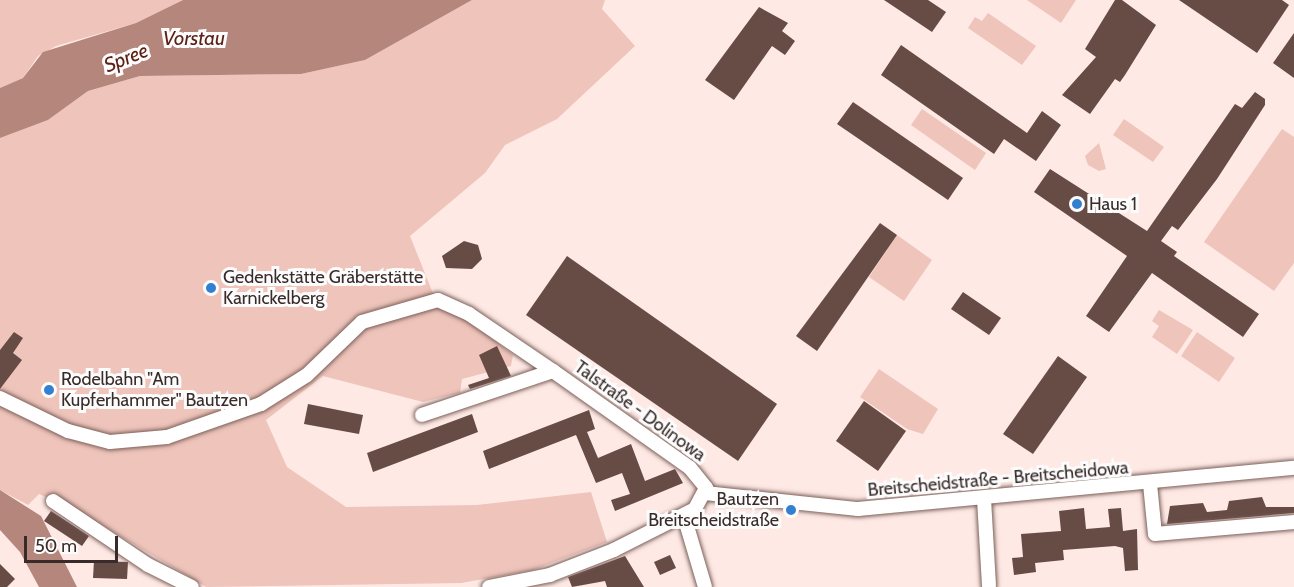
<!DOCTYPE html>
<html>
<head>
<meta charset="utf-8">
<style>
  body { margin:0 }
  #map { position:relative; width:1294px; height:587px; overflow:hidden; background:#fee9e5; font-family:Cabin,sans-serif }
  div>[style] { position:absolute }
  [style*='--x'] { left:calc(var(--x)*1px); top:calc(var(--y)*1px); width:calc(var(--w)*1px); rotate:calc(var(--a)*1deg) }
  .green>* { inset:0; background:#eec4bb }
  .water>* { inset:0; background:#b5867c }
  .building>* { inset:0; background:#674b45 }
  .roads { filter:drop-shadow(0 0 2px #7c5f58) drop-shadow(0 0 2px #7c5f58) }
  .minor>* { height:14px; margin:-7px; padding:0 7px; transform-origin:7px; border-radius:7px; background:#fff }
  .dots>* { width:16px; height:16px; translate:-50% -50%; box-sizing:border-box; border:3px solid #fcfcfc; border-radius:50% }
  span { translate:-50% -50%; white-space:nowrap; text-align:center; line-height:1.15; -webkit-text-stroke:6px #fcfcfc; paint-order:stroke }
  .poi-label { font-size:18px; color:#382b29 }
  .left { translate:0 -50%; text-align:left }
  .right { translate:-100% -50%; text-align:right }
  .street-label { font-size:18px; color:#382b29 }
  .water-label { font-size:20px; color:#5c2015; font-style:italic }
  .scale { position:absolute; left:24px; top:536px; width:94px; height:27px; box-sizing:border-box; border:3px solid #382b29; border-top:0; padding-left:8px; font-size:18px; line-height:21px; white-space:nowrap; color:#382b29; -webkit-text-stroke:4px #fcfcfc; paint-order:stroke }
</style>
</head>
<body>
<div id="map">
  <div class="green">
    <div style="clip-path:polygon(0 0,183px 0,136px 23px,56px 46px,38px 56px,23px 78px,0 88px)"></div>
    <div style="clip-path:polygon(472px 0,605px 0,602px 9px,635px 46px,557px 119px,505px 145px,485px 173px,410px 236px,434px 296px,359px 318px,304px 371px,233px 421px,362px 330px,433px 305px,454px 309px,513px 355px,511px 366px,462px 379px,460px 393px,423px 402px,323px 376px,266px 420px,287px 467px,346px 507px,477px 505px,591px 492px,607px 542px,533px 570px,461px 583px,206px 587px,80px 512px,39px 494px,28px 505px,0 490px,0 138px,48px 120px,88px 91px,140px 76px,301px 74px,365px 60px)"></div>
    <div style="clip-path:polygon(1027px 0,1076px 0,1061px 23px)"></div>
    <div style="clip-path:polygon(988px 13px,1036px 46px,1022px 65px,968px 28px,975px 17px,982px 21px)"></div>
    <div style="clip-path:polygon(922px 109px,986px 153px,975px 170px,911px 125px)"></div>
    <div style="clip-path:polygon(1124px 119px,1164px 147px,1153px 162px,1113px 135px)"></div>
    <div style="clip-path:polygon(1282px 129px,1294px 137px,1294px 263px,1274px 291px,1204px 242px)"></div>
    <div style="clip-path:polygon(1099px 143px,1106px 169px,1099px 171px,1088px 165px,1085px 156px)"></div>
    <div style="clip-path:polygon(897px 235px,932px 260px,904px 301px,869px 277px)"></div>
    <div style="clip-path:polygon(1159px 310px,1193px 330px,1177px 354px,1152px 337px,1159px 326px,1152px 321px)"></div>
    <div style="clip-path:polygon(1197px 332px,1235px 358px,1219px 382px,1181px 356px)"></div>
    <div style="clip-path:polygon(879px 369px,938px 409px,923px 434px,907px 429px,860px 397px)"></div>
  </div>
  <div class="water">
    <div style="clip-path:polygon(183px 0,472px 0,365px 60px,301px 74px,140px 76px,88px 91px,48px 120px,0 138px,0 88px,23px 78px,43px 52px,136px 23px)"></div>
    <div style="clip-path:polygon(0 490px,41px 516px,77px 587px,39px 587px,20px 552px,0 530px)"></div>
  </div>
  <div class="building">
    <div style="clip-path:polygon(884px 0,928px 0,946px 12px,932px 32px)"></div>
    <div style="clip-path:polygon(1115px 0,1122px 0,1156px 25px,1125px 75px,1120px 82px,1115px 79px,1090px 114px,1062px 95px,1096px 57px,1085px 49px)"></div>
    <div style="clip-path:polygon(1179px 0,1282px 0,1289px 5px,1257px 53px)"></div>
    <div style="clip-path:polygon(759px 7px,788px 23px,782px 31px,795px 41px,785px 55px,772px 46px,734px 100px,705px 80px)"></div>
    <div style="clip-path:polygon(1294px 33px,1294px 78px,1273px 63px)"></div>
    <div style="clip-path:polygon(901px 45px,1027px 133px,1042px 111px,1061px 125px,1036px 161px,1004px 139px,994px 154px,881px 75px)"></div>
    <div style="clip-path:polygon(1255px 92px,1265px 99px,1265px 105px,1217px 179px,1178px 230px,1172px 226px,1161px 241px,1177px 252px,1174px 256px,1259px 314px,1243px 337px,1152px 273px,1109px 332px,1086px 316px,1127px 256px,1034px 192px,1050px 169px,1147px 231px,1235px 104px,1242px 108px)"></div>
    <div style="clip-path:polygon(853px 102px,963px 178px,948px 200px,837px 124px)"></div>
    <div style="clip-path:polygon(880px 223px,897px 235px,817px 351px,796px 336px)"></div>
    <div style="clip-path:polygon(464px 241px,478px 245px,482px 259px,472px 269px,446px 268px,442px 256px)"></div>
    <div style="clip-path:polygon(567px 256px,777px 404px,738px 461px,526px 315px)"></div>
    <div style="clip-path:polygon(963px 292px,1001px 318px,989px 335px,951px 309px)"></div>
    <div style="clip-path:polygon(14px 332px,23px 338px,13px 353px,22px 360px,0 389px,0 350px)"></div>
    <div style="clip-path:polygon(497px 346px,511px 376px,470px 389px,468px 385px,489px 378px,479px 355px)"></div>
    <div style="clip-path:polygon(1058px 356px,1087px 377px,1033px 454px,1003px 434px)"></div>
    <div style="clip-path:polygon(864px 401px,906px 431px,878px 471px,836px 441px)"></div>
    <div style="clip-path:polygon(308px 404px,363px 415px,359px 434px,304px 424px)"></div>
    <div style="clip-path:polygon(589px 410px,595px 429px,587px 432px,598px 458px,631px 444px,645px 481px,675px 469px,683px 483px,615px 511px,611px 500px,630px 494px,622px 473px,596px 483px,576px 435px,489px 469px,483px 451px)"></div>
    <div style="clip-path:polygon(472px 414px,478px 432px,373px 472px,367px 453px)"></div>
    <div style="clip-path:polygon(1262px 497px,1266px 507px,1294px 507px,1294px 513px,1167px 524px,1170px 506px,1203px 503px,1207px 512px,1227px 510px,1229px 501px)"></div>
    <div style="clip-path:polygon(1084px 508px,1086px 529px,1110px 527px,1108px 509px,1121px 508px,1123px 531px,1137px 529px,1138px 570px,1125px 571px,1123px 548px,1115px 546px,1063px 550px,1064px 560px,1035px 563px,1036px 572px,1014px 575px,1012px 558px,1023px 557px,1021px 534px,1061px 531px,1059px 511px)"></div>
    <div style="clip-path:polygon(51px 511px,89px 536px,82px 546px,44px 521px)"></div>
    <div style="clip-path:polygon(670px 555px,676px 568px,660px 575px,654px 562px)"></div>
    <div style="clip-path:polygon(625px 556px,644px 587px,607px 587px,605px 581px,572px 587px,568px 577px)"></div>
    <div style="clip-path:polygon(94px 561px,128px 562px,127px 579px,93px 578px)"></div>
    <div style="clip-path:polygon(0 564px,15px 579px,7px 587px,0 587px)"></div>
  </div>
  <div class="roads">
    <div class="minor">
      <div style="--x:0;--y:398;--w:76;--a:25.9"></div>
      <div style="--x:68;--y:431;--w:43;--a:14.7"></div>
      <div style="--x:110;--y:442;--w:57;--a:-5"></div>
      <div style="--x:167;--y:437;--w:100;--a:-19.3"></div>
      <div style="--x:261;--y:404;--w:54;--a:-32.2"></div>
      <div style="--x:307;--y:375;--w:76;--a:-43.9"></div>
      <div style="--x:362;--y:322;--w:79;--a:-16.1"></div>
      <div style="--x:438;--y:300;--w:34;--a:24"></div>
      <div style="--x:469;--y:314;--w:102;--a:34.2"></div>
      <div style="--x:553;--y:371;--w:168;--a:35.3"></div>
      <div style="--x:690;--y:468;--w:26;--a:51"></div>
      <div style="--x:706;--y:488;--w:24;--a:118"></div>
      <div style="--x:695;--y:509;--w:91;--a:153.2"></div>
      <div style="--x:614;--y:550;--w:69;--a:158.7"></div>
      <div style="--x:550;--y:575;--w:62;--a:168.9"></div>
      <div style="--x:422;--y:415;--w:138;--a:-18.6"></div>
      <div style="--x:1150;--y:484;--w:50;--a:84.3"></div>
      <div style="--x:1155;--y:534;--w:140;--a:-4.9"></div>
      <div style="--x:705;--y:493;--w:154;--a:6"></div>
      <div style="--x:858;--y:509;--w:438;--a:-5.4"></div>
      <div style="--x:984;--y:499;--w:87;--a:86.7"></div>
      <div style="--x:53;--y:501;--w:115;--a:34"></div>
      <div style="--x:148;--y:565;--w:49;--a:26.6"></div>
      <div style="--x:684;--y:516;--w:74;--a:73.5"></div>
    </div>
  </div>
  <div class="dots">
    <div style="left:1077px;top:204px;background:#3380d0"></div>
    <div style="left:211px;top:288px;background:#3380d0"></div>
    <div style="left:49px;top:390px;background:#3380d0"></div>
    <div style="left:791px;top:510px;background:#3380d0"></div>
  </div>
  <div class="poi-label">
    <span class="left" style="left:1089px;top:204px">Haus 1</span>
    <span class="left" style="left:223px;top:288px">Gedenkstätte Gräberstätte<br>Karnickelberg</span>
    <span class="left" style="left:61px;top:390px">Rodelbahn "Am<br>Kupferhammer" Bautzen</span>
    <span class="right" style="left:779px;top:510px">Bautzen<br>Breitscheidstraße</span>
  </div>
  <div class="street-label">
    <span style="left:640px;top:411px;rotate:36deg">Talstraße - Dolinowa</span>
    <span style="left:998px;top:479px;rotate:-5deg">Breitscheidstraße - Breitscheidowa</span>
  </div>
  <div class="water-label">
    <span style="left:194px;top:38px">Vorstau</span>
    <span style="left:126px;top:58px;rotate:-22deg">Spree</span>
  </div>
  <div class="scale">50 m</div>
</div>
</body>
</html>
